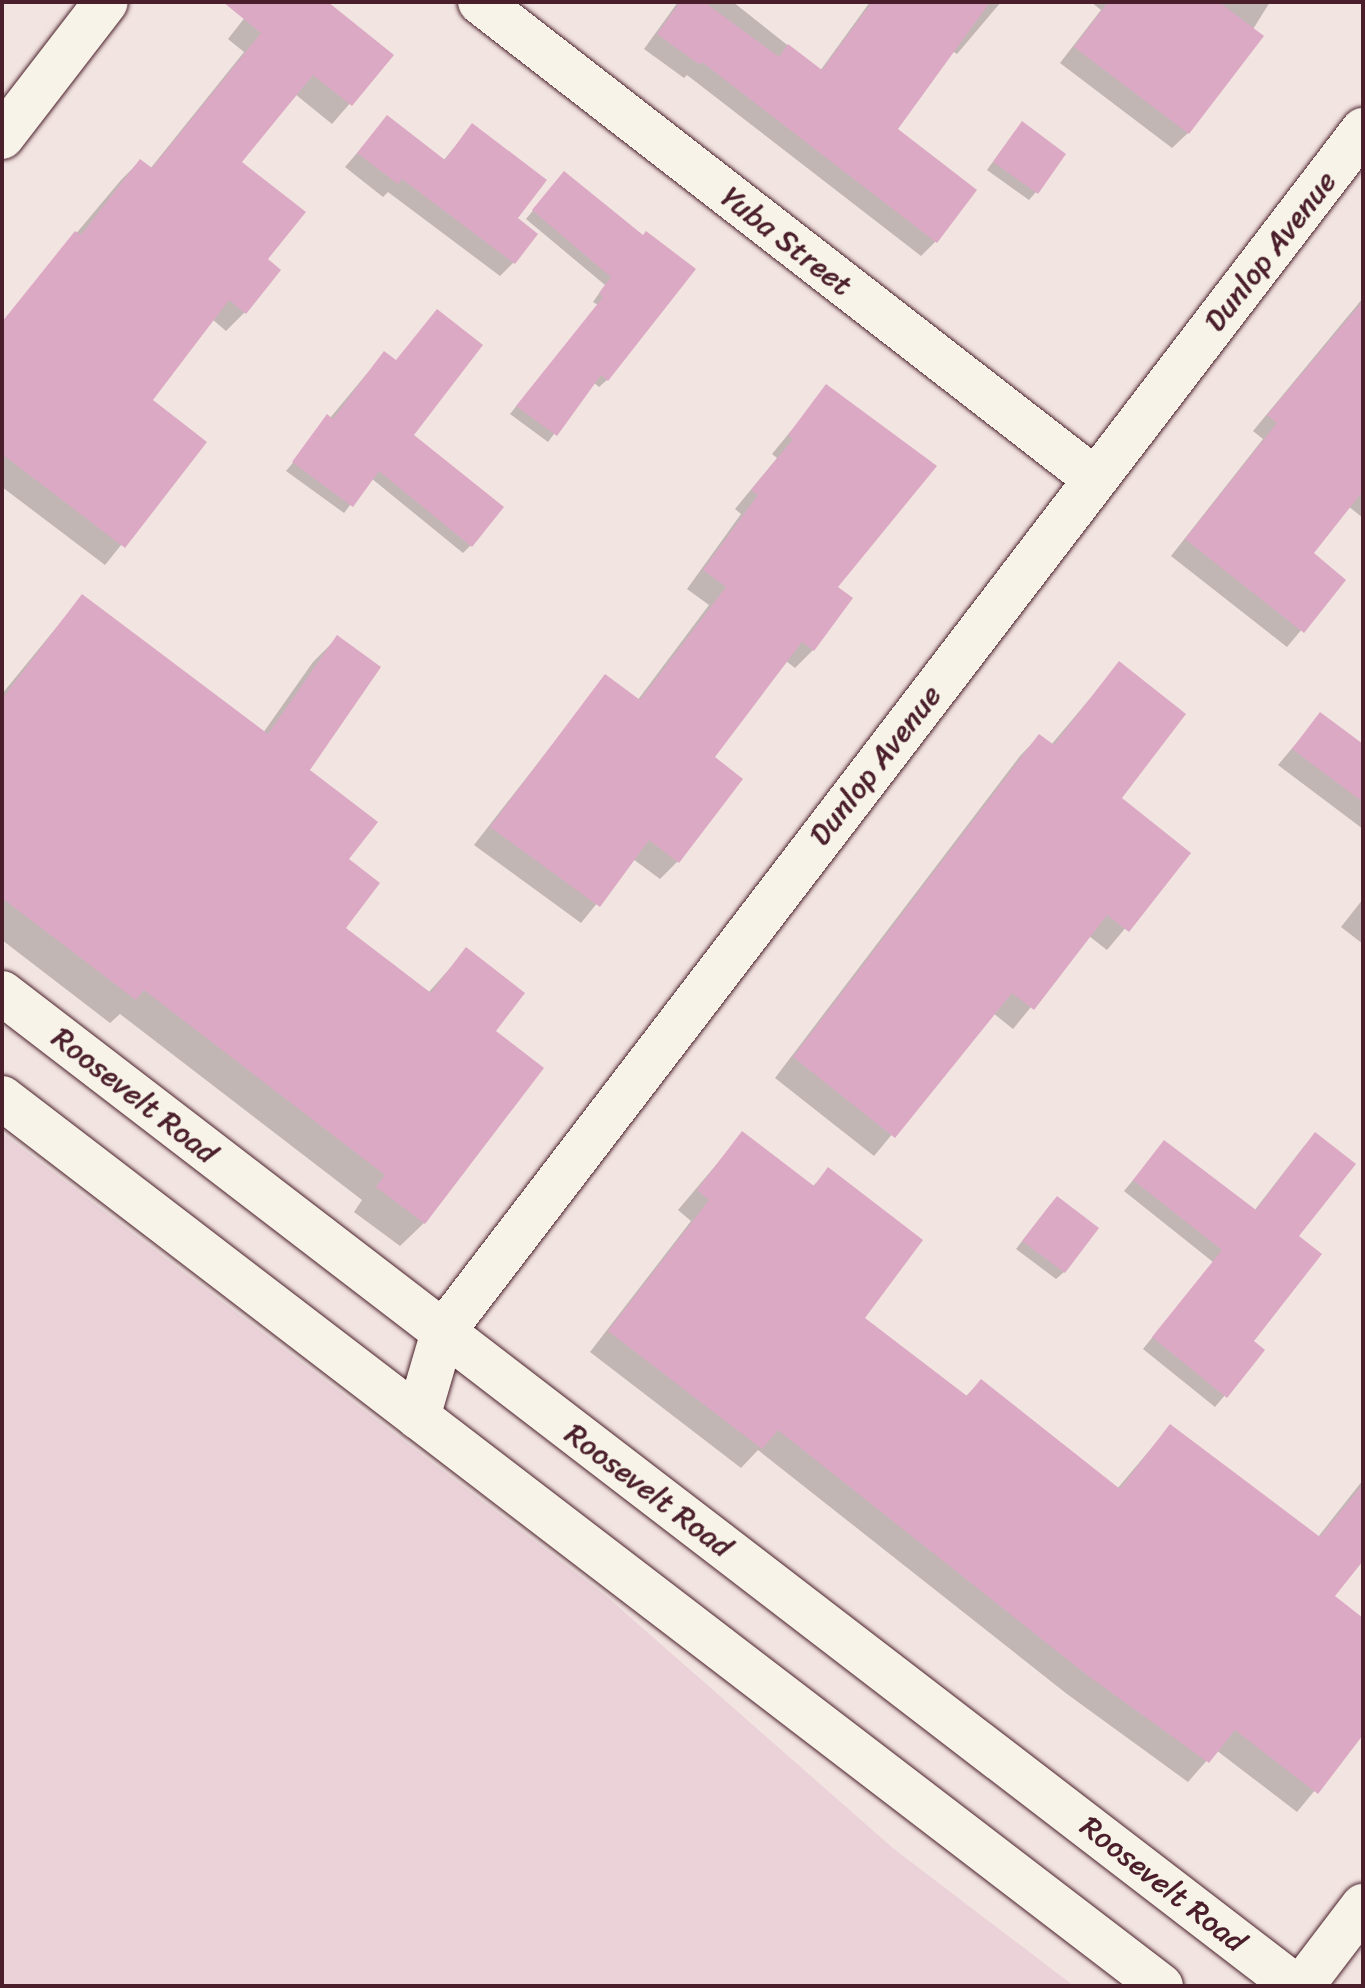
<!DOCTYPE html>
<html>
<head>
<meta charset="utf-8">
<style>
  body { margin:0 }
  #map { position:relative; width:1365px; height:1988px; overflow:hidden; background:#f2e4e1; font-family:Sriracha,sans-serif }
  div>[style] { position:absolute }
  [style*='--x'] { left:calc(var(--x)*1px); top:calc(var(--y)*1px); width:calc(var(--w)*1px); rotate:calc(var(--a)*1deg) }
  .built>* { inset:0; background:#ebd2d9 }
  .shadow>* { inset:0; background:#0003 }
  .building>* { inset:0; background:#dca9c5 }
  .roads { filter:drop-shadow(0 0 2px #4a1f2b) drop-shadow(0 0 2px #4a1f2b) }
  .minor>* { height:44px; margin:-22px; padding:0 22px; transform-origin:22px; border-radius:22px; background:#f7f3e8 }
  .major>* { height:44px; margin:-22px; padding:0 22px; transform-origin:22px; border-radius:22px; background:#f7f3e8 }
  span { translate:-50% -50%; white-space:nowrap; text-align:center; line-height:1.15; -webkit-text-stroke:7px #f7f3e8; paint-order:stroke }
  .street-label { font-size:30px; color:#4a1f2b }
  .frame { position:absolute; inset:0; border:4px solid #4a1f2b; pointer-events:none }
</style>
</head>
<body>
<div id="map">
  <div class="built">
    <div style="clip-path:polygon(2px 1133px,605px 1595px,894px 1849px,1074px 1986px,2px 1986px)"></div>
  </div>
  <div class="shadow">
    <div style="clip-path:polygon(257px 2px,325px 2px,391px 56px,332px 124px,295px 94px,239px 163px,265px 260px,245px 312px,226px 331px,212px 319px,150px 401px,204px 442px,105px 565px,2px 487px,2px 322px,121px 180px,140px 161px,150px 169px,244px 52px,228px 39px)"></div>
    <div style="clip-path:polygon(678px 2px,733px 2px,820px 71px,870px 2px,1001px 2px,957px 54px,952px 51px,895px 129px,974px 191px,935px 242px,921px 256px,687px 75px,684px 78px,644px 49px)"></div>
    <div style="clip-path:polygon(1091px 2px,1270px 2px,1188px 133px,1172px 148px,1060px 63px,1101px 10px)"></div>
    <div style="clip-path:polygon(387px 118px,443px 161px,472px 126px,516px 218px,514px 262px,500px 276px,388px 192px,383px 197px,345px 167px)"></div>
    <div style="clip-path:polygon(1015px 131px,1036px 192px,1029px 200px,987px 170px)"></div>
    <div style="clip-path:polygon(557px 181px,693px 270px,607px 380px,599px 387px,593px 382px,548px 442px,510px 414px,598px 305px,593px 302px,605px 285px,526px 219px)"></div>
    <div style="clip-path:polygon(1363px 298px,1363px 518px,1348px 506px,1311px 554px,1343px 580px,1287px 647px,1171px 556px,1263px 439px,1253px 431px)"></div>
    <div style="clip-path:polygon(384px 353px,411px 435px,471px 545px,463px 553px,371px 478px,344px 513px,286px 471px)"></div>
    <div style="clip-path:polygon(827px 387px,835px 587px,813px 650px,795px 668px,786px 661px,712px 758px,677px 862px,660px 879px,633px 859px,581px 923px,474px 845px,605px 677px,637px 701px,709px 605px,687px 589px,741px 514px,735px 509px,777px 458px,772px 454px)"></div>
    <div style="clip-path:polygon(82px 596px,263px 733px,313px 662px,337px 638px,308px 770px,346px 860px,343px 928px,428px 993px,466px 950px,493px 1031px,424px 1223px,400px 1246px,354px 1212px,362px 1200px,120px 1014px,110px 1023px,2px 940px,2px 694px)"></div>
    <div style="clip-path:polygon(1119px 664px,1119px 799px,1188px 853px,1107px 950px,1089px 936px,1013px 1029px,993px 1013px,874px 1156px,775px 1078px,1020px 756px,1039px 736px,1051px 745px)"></div>
    <div style="clip-path:polygon(1320px 715px,1363px 747px,1363px 829px,1278px 765px)"></div>
    <div style="clip-path:polygon(1363px 899px,1363px 944px,1341px 927px)"></div>
    <div style="clip-path:polygon(743px 1133px,812px 1187px,829px 1170px,862px 1318px,965px 1397px,981px 1381px,1117px 1489px,1170px 1426px,1318px 1537px,1363px 1480px,1363px 1558px,1332px 1597px,1363px 1620px,1363px 1732px,1297px 1812px,1216px 1750px,1188px 1782px,1067px 1694px,758px 1450px,741px 1468px,590px 1352px,691px 1221px,678px 1210px)"></div>
    <div style="clip-path:polygon(1164px 1143px,1254px 1211px,1305px 1145px,1296px 1237px,1251px 1342px,1262px 1351px,1215px 1407px,1143px 1349px,1213px 1262px,1124px 1191px)"></div>
    <div style="clip-path:polygon(1050px 1205px,1064px 1272px,1056px 1279px,1016px 1249px)"></div>
  </div>
  <div class="building">
    <div style="clip-path:polygon(223px 2px,328px 2px,394px 55px,352px 106px,313px 75px,242px 162px,306px 212px,268px 259px,281px 270px,246px 314px,229px 300px,153px 400px,207px 442px,125px 548px,2px 454px,2px 322px,75px 231px,81px 235px,140px 159px,152px 168px,261px 33px)"></div>
    <div style="clip-path:polygon(680px 2px,704px 2px,779px 57px,788px 44px,822px 70px,872px 2px,990px 2px,898px 129px,977px 190px,937px 243px,702px 62px,700px 65px,657px 34px)"></div>
    <div style="clip-path:polygon(1108px 2px,1219px 2px,1264px 36px,1189px 134px,1074px 47px)"></div>
    <div style="clip-path:polygon(387px 115px,445px 160px,472px 123px,547px 180px,518px 218px,538px 234px,515px 264px,402px 179px,398px 184px,357px 153px)"></div>
    <div style="clip-path:polygon(1022px 121px,1066px 154px,1038px 194px,993px 162px)"></div>
    <div style="clip-path:polygon(564px 171px,643px 235px,646px 231px,696px 269px,608px 381px,601px 375px,557px 436px,516px 406px,603px 297px,599px 293px,611px 277px,532px 210px)"></div>
    <div style="clip-path:polygon(1363px 301px,1363px 491px,1314px 553px,1346px 580px,1304px 633px,1185px 539px,1277px 423px,1267px 415px)"></div>
    <div style="clip-path:polygon(437px 309px,483px 345px,414px 435px,504px 507px,472px 547px,379px 471px,353px 507px,292px 462px,327px 414px,333px 419px,384px 351px,396px 360px)"></div>
    <div style="clip-path:polygon(826px 384px,937px 466px,838px 587px,853px 598px,814px 651px,802px 642px,715px 757px,743px 779px,679px 863px,649px 840px,600px 907px,490px 827px,605px 674px,640px 700px,726px 587px,703px 570px,758px 495px,751px 490px,793px 439px,788px 435px)"></div>
    <div style="clip-path:polygon(82px 594px,268px 734px,337px 635px,381px 667px,310px 770px,378px 822px,349px 859px,380px 883px,346px 928px,431px 993px,466px 947px,525px 993px,496px 1031px,544px 1068px,425px 1224px,376px 1187px,385px 1175px,144px 990px,136px 1000px,2px 898px,2px 699px)"></div>
    <div style="clip-path:polygon(1119px 661px,1186px 714px,1122px 798px,1191px 853px,1129px 932px,1107px 915px,1034px 1010px,1012px 993px,895px 1138px,793px 1057px,1039px 734px,1054px 745px)"></div>
    <div style="clip-path:polygon(1320px 712px,1363px 744px,1363px 802px,1292px 749px)"></div>
    <div style="clip-path:polygon(742px 1131px,814px 1186px,828px 1167px,923px 1240px,865px 1318px,967px 1396px,981px 1379px,1120px 1489px,1170px 1424px,1320px 1537px,1363px 1484px,1363px 1561px,1335px 1596px,1363px 1618px,1363px 1735px,1318px 1794px,1235px 1730px,1209px 1763px,1087px 1675px,778px 1430px,762px 1449px,608px 1331px,709px 1200px,697px 1190px)"></div>
    <div style="clip-path:polygon(1315px 1132px,1356px 1164px,1299px 1236px,1322px 1254px,1254px 1341px,1265px 1350px,1227px 1398px,1152px 1337px,1222px 1250px,1133px 1180px,1164px 1140px,1256px 1210px)"></div>
    <div style="clip-path:polygon(1057px 1196px,1099px 1228px,1065px 1273px,1022px 1241px)"></div>
  </div>
  <div class="roads">
    <div class="minor">
      <div style="--x:480;--y:2;--w:778;--a:37.8"></div>
      <div style="--x:2;--y:137;--w:170;--a:-52.4"></div>
      <div style="--x:418;--y:1417;--w:89;--a:-73.6"></div>
      <div style="--x:443;--y:1332;--w:1514;--a:-52.57"></div>
      <div style="--x:1302;--y:1986;--w:101;--a:-52.7"></div>
    </div>
    <div class="major">
      <div style="--x:2;--y:993;--w:1630;--a:37.52"></div>
      <div style="--x:2;--y:1098;--w:1460;--a:37.46"></div>
    </div>
  </div>
  <div class="street-label">
    <span style="left:787px;top:241px;rotate:38deg">Yuba Street</span>
    <span style="left:1270px;top:251px;rotate:-52deg">Dunlop Avenue</span>
    <span style="left:875px;top:765px;rotate:-52deg">Dunlop Avenue</span>
    <span style="left:135px;top:1095px;rotate:38deg">Roosevelt Road</span>
    <span style="left:649px;top:1490px;rotate:37deg">Roosevelt Road</span>
    <span style="left:1163px;top:1884px;rotate:38deg">Roosevelt Road</span>
  </div>
  <div class="frame"></div>
</div>
</body>
</html>
